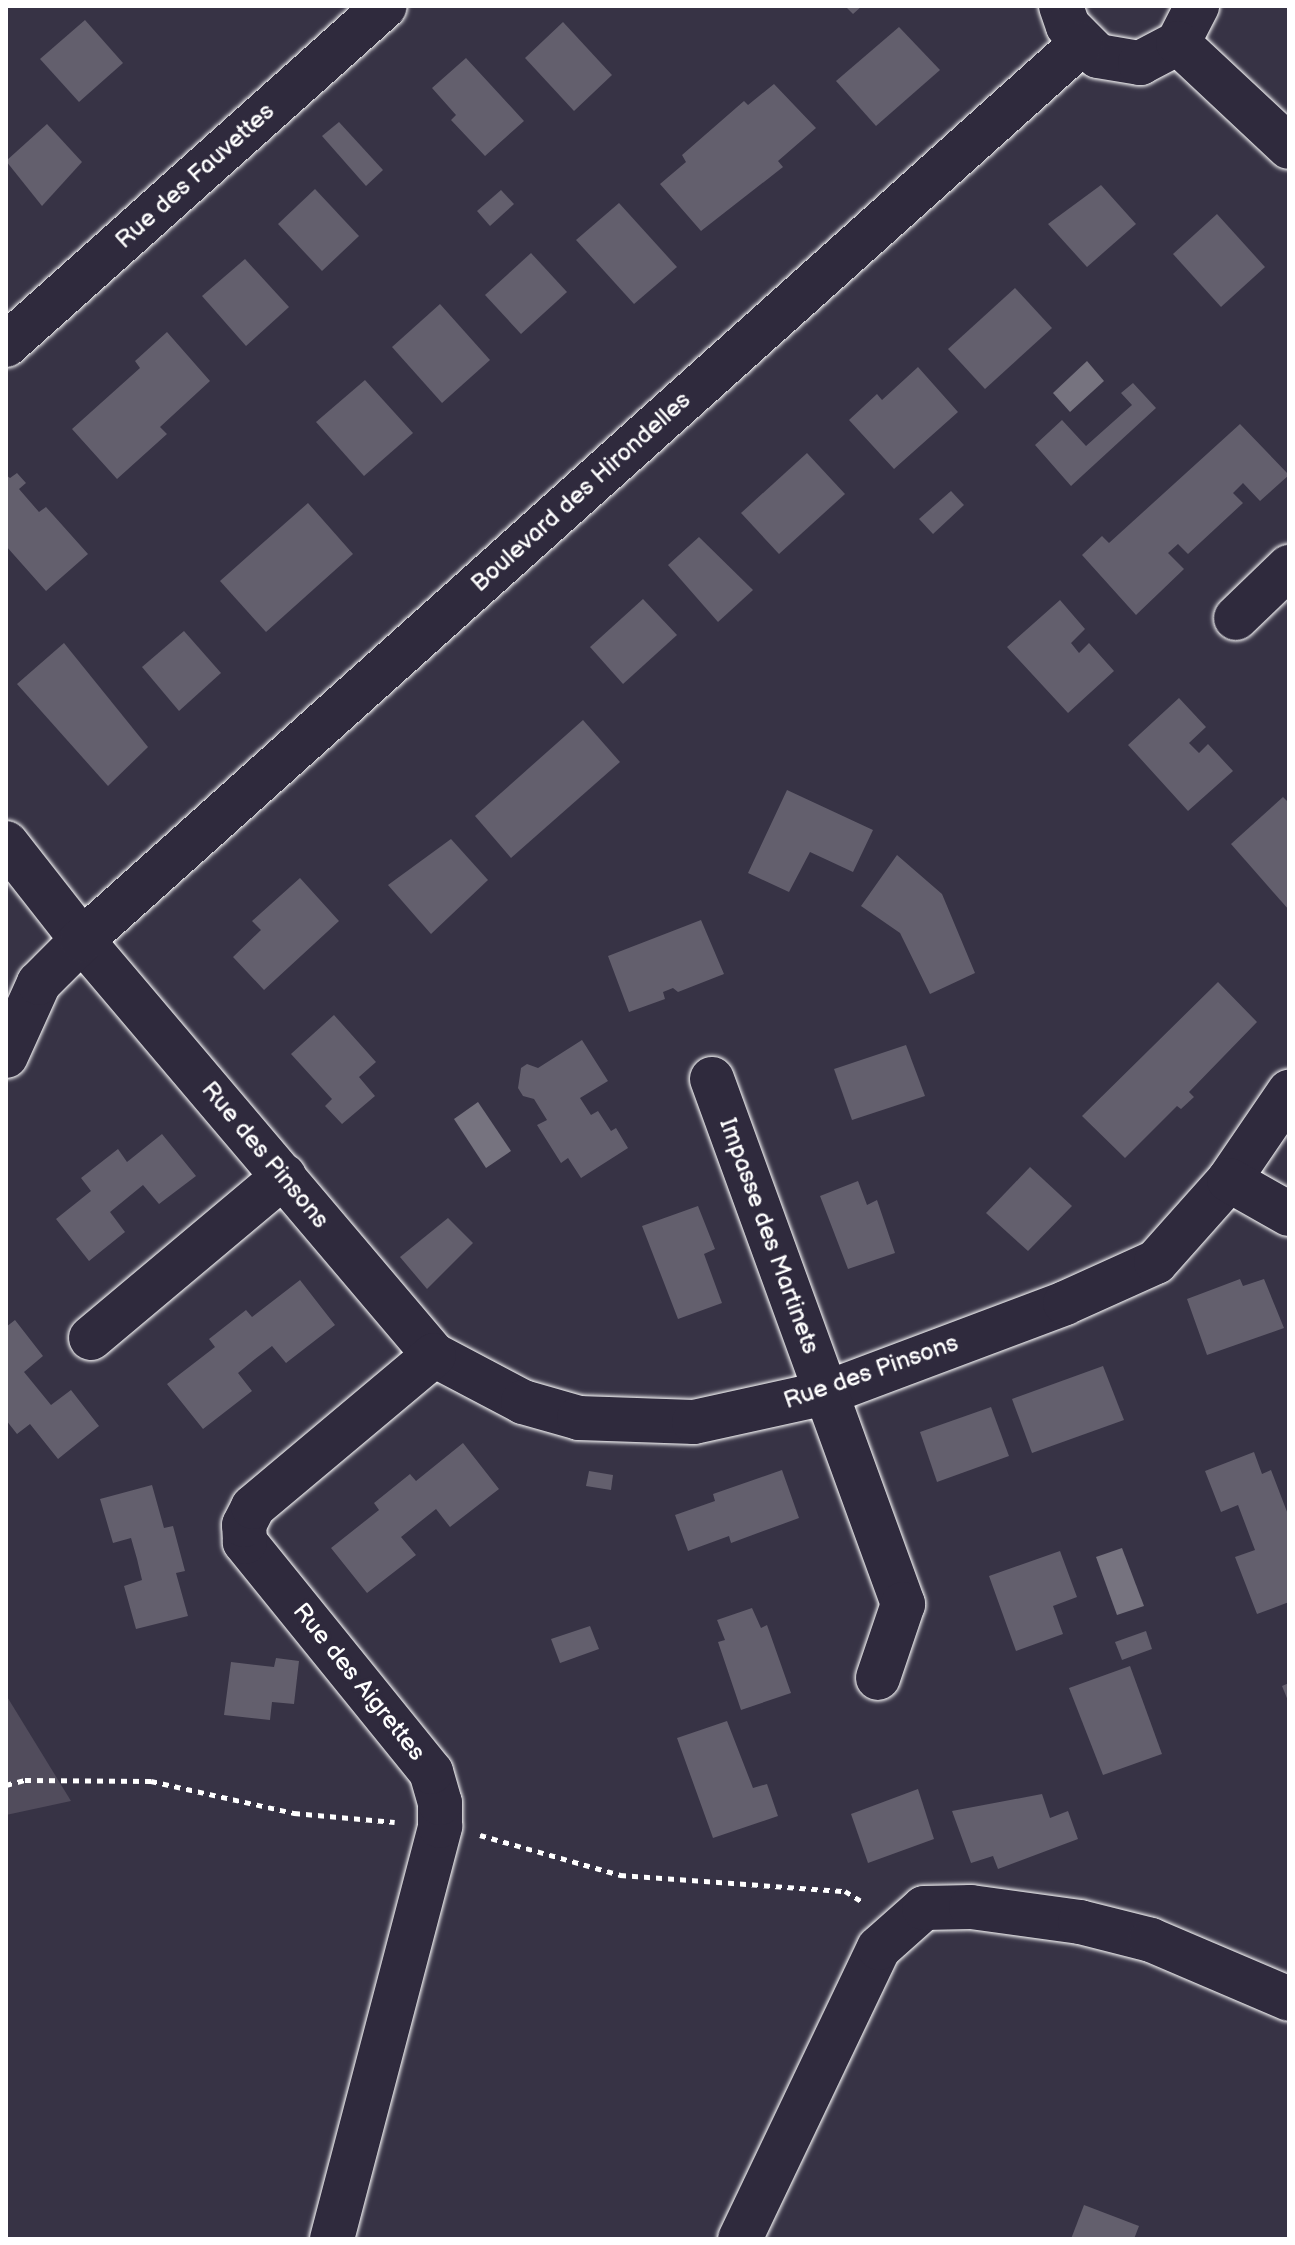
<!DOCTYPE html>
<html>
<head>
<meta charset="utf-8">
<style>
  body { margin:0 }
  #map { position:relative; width:1295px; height:2245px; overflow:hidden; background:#373345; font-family:"Balsamiq Sans",sans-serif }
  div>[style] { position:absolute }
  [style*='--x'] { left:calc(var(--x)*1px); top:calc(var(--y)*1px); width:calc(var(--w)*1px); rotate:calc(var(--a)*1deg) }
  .green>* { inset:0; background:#514c5c }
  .water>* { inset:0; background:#76737f }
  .building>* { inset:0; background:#635f6d }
  .path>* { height:5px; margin-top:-2.5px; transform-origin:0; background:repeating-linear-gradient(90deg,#fff 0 6px,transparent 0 12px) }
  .roads { filter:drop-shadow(0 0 2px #fff) drop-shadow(0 0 2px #fff) }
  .street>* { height:44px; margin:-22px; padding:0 22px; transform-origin:22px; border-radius:22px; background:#2f2a3d }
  span { translate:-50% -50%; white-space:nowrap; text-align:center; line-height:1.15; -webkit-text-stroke:8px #2f2a3d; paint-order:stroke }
  .street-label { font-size:24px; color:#fff }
  .frame { position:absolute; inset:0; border:8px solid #fff; pointer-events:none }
</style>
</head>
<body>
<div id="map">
  <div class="green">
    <div style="clip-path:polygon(6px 1695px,71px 1801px,6px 1815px)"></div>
  </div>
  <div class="water">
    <div style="clip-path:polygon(1087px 361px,1104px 381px,1070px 412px,1053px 393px)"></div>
    <div style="clip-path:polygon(478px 1102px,511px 1151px,486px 1168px,454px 1119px)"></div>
    <div style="clip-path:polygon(1122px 1548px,1144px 1606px,1117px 1615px,1096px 1557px)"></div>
  </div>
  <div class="building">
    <div style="clip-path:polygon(845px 6px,862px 6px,853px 14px)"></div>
    <div style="clip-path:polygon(85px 20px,123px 63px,79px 102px,40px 59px)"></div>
    <div style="clip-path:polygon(563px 22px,612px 75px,574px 111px,525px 58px)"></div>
    <div style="clip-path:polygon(899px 27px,940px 70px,876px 126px,836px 81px)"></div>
    <div style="clip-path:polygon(466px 58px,524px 121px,485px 156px,451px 120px,456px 115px,432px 88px)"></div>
    <div style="clip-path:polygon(774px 84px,816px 128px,778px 161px,783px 167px,701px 231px,660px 184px,686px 162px,682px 155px,744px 101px,748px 105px)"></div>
    <div style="clip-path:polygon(339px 122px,383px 170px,366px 186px,322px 136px)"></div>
    <div style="clip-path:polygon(47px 124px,82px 162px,42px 206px,6px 161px)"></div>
    <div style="clip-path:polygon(1101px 185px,1136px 224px,1087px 267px,1048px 224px)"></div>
    <div style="clip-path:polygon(315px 189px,359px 236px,322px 271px,278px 224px)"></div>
    <div style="clip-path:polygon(501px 190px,514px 204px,490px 226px,477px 211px)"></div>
    <div style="clip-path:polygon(619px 203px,677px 267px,634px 304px,576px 240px)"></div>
    <div style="clip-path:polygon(1217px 214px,1265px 267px,1221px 307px,1173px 254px)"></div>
    <div style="clip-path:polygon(531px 253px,567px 292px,521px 334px,485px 295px)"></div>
    <div style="clip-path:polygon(245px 259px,289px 307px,246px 346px,202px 296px)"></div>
    <div style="clip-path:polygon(1015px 288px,1052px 328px,985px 389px,948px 349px)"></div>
    <div style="clip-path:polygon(440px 304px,490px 360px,442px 403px,392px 347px)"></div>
    <div style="clip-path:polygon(167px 332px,210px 381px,160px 427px,167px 434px,117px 479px,72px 429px,140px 368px,135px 361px)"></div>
    <div style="clip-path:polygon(918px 367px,958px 412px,894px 469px,849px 420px,877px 394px,882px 400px)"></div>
    <div style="clip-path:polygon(365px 380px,413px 433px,364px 476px,316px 422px)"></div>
    <div style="clip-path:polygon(1133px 383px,1156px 408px,1071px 486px,1035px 445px,1062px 420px,1086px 446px,1132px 405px,1121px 393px)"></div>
    <div style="clip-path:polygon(1240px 424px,1289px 475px,1260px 501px,1243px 483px,1233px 493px,1243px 503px,1188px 554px,1178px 544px,1168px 553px,1184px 569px,1136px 615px,1082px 555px,1102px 536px,1109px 543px)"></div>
    <div style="clip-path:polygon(807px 453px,845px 494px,779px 554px,741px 513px)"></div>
    <div style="clip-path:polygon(17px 473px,26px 483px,19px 489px,39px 512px,46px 507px,88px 554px,46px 591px,6px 546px,6px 475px,10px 478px)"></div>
    <div style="clip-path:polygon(951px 491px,964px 505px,933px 534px,919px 519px)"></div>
    <div style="clip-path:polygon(308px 503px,353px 554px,266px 632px,220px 581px)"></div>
    <div style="clip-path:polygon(699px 537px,753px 590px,718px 622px,668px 565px)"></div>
    <div style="clip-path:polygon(643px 599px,677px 635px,623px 684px,590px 647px)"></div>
    <div style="clip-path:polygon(1060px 600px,1085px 629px,1071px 643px,1079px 653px,1089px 643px,1114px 671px,1068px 713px,1007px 647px)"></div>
    <div style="clip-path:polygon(184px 631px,221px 673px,179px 711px,142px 667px)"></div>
    <div style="clip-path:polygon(64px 643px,148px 747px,108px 786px,17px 684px)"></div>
    <div style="clip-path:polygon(1179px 698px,1206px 727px,1189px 743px,1199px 753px,1208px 744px,1233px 771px,1188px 811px,1128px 745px)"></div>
    <div style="clip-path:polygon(583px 720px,620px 762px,511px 858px,475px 816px)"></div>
    <div style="clip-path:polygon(787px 790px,873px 830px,853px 872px,810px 852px,789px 892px,748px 873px)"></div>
    <div style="clip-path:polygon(1283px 797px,1289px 803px,1289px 910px,1231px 844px)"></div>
    <div style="clip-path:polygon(451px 839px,488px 880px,431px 934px,388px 885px)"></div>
    <div style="clip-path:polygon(897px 855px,942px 894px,975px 973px,930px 994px,900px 933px,861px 906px)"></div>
    <div style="clip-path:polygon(300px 878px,339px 921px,264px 990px,233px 957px,261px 930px,252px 921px)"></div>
    <div style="clip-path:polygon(701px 920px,724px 974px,678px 992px,673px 988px,663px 992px,665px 999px,629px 1012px,608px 956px)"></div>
    <div style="clip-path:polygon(1218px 982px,1257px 1022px,1189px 1092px,1194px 1097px,1181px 1109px,1177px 1106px,1125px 1158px,1082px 1116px)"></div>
    <div style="clip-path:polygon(334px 1015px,376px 1062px,359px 1077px,375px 1096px,342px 1124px,325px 1106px,332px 1099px,291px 1054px)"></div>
    <div style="clip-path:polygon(582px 1040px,608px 1081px,580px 1098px,591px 1115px,598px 1111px,611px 1131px,616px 1128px,628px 1148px,581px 1178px,568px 1158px,561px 1163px,537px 1125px,547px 1120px,534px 1099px,523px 1096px,518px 1088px,521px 1068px,527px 1064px,538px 1068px)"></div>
    <div style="clip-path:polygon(906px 1045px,925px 1096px,852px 1120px,834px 1069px)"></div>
    <div style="clip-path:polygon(162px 1134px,196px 1176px,159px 1204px,143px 1185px,110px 1212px,125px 1232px,89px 1261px,56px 1219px,91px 1191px,81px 1178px,118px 1149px,127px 1162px)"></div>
    <div style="clip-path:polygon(1030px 1167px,1072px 1206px,1028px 1251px,986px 1213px)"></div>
    <div style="clip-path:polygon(858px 1181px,867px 1205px,877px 1200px,895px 1253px,848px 1269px,820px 1196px)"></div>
    <div style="clip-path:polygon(698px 1206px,715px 1249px,704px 1254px,722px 1303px,678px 1319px,642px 1226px)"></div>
    <div style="clip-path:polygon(448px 1218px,473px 1243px,427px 1289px,400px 1257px)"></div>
    <div style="clip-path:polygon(1240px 1279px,1243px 1286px,1264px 1279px,1284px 1328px,1207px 1355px,1187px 1299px)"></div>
    <div style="clip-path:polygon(300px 1280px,335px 1325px,286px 1363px,272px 1346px,255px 1359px,238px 1373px,252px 1391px,203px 1429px,167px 1384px,215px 1347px,209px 1339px,246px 1310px,252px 1317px)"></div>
    <div style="clip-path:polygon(15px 1320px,43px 1356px,24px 1372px,51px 1405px,71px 1390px,99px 1426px,58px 1459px,30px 1424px,17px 1434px,6px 1420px,6px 1327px)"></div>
    <div style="clip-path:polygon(1103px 1366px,1124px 1420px,1032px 1453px,1012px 1399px)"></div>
    <div style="clip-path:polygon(991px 1407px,1009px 1456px,937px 1482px,920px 1432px)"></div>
    <div style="clip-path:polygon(463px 1443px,499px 1489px,450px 1527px,436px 1509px,401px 1537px,416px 1555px,367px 1593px,331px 1548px,379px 1510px,374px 1503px,410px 1474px,416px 1481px)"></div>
    <div style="clip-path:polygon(1254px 1452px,1262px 1474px,1271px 1470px,1289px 1517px,1289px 1602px,1257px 1614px,1235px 1557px,1255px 1550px,1238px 1505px,1221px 1512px,1205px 1471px)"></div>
    <div style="clip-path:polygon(782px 1470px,799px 1518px,731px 1543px,729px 1536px,688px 1551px,675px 1515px,715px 1501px,713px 1494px)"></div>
    <div style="clip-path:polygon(589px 1471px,613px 1475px,611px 1490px,586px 1486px)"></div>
    <div style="clip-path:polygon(152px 1485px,164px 1528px,173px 1526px,185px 1571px,176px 1573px,188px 1616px,136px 1629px,124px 1586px,142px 1580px,137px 1559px,131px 1538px,113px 1543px,100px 1499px)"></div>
    <div style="clip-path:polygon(1060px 1551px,1077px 1597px,1053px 1606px,1063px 1634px,1016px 1651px,989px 1576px)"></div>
    <div style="clip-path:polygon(752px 1608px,761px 1628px,767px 1625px,791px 1693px,741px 1710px,718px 1642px,725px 1640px,717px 1620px)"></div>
    <div style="clip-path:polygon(590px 1626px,599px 1649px,560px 1663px,551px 1639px)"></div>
    <div style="clip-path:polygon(1146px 1631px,1152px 1649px,1122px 1660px,1115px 1642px)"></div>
    <div style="clip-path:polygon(276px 1658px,299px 1661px,294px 1704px,272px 1702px,270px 1720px,224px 1715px,231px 1662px,274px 1667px)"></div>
    <div style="clip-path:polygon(1130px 1666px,1162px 1754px,1103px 1775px,1069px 1688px)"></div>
    <div style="clip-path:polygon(1289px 1683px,1289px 1703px,1282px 1686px)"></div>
    <div style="clip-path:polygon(727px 1721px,753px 1788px,767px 1784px,778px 1816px,713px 1838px,677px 1738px)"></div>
    <div style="clip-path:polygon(918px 1789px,934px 1839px,868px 1863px,851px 1814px)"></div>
    <div style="clip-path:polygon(1042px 1794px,1050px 1818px,1068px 1811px,1078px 1839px,998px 1869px,993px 1856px,971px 1863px,952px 1811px)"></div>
    <div style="clip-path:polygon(1084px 2205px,1139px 2226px,1134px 2239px,1071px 2239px)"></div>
  </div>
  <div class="path">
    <div style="--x:6;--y:1785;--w:20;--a:-15"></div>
    <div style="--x:25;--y:1780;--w:126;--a:0.5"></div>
    <div style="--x:151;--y:1781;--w:147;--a:12.6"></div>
    <div style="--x:294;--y:1813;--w:101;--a:5.1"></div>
    <div style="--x:480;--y:1835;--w:146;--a:15.9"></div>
    <div style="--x:620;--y:1875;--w:226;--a:4.1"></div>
    <div style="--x:845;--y:1891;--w:22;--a:32"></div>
  </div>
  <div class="roads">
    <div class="street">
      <div style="--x:1061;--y:6;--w:21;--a:71"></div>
      <div style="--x:1068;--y:26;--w:42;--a:45"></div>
      <div style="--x:1098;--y:56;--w:43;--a:9.5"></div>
      <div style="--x:1140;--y:63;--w:43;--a:-27.8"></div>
      <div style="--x:1178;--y:43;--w:42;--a:-62.8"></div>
      <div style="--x:1178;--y:43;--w:152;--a:43.1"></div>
      <div style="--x:6;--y:345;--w:508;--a:-41.81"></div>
      <div style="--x:1236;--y:618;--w:74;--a:-43.9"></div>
      <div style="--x:6;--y:843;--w:123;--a:51.9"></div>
      <div style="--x:82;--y:940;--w:544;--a:49.7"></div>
      <div style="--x:434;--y:1355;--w:101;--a:27.8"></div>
      <div style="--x:523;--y:1402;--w:58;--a:15.9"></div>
      <div style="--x:579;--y:1418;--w:115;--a:2"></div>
      <div style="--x:694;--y:1422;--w:135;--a:-12.4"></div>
      <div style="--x:826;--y:1393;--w:255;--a:-20.6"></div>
      <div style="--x:1065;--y:1303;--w:100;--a:-24.3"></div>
      <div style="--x:1156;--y:1262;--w:110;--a:-48.3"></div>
      <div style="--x:1229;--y:1180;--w:107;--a:-55.7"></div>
      <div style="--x:6;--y:1056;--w:80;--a:-65.7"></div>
      <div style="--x:39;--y:983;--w:61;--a:-45"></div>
      <div style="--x:82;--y:940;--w:1342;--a:-41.89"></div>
      <div style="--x:712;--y:1079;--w:559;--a:70.01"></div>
      <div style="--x:903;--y:1604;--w:78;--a:108.7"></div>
      <div style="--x:1229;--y:1180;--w:69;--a:29.5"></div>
      <div style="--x:91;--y:1338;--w:252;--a:-40"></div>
      <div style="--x:332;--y:2239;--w:427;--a:-75.3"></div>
      <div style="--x:440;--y:1826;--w:23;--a:-90"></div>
      <div style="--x:440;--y:1803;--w:32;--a:-106"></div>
      <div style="--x:431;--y:1772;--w:296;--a:-129"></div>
      <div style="--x:245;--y:1542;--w:17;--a:-93"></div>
      <div style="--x:244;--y:1525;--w:20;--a:-63"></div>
      <div style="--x:253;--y:1507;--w:236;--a:-40"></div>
      <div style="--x:740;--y:2239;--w:322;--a:-64.5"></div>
      <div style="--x:879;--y:1948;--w:60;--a:-41.6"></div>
      <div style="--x:924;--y:1908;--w:47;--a:-1.2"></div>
      <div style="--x:971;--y:1907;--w:110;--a:7.8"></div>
      <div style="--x:1080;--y:1922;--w:73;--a:14.2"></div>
      <div style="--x:1151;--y:1940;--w:150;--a:23.1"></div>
    </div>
  </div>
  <div class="street-label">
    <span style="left:195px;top:176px;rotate:-42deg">Rue des Fauvettes</span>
    <span style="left:581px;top:492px;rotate:-42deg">Boulevard des Hirondelles</span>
    <span style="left:265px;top:1155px;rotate:50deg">Rue des Pinsons</span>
    <span style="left:769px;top:1236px;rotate:70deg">Impasse des Martinets</span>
    <span style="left:871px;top:1372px;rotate:-19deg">Rue des Pinsons</span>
    <span style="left:359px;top:1682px;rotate:51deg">Rue des Aigrettes</span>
  </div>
  <div class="frame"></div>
</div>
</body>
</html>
